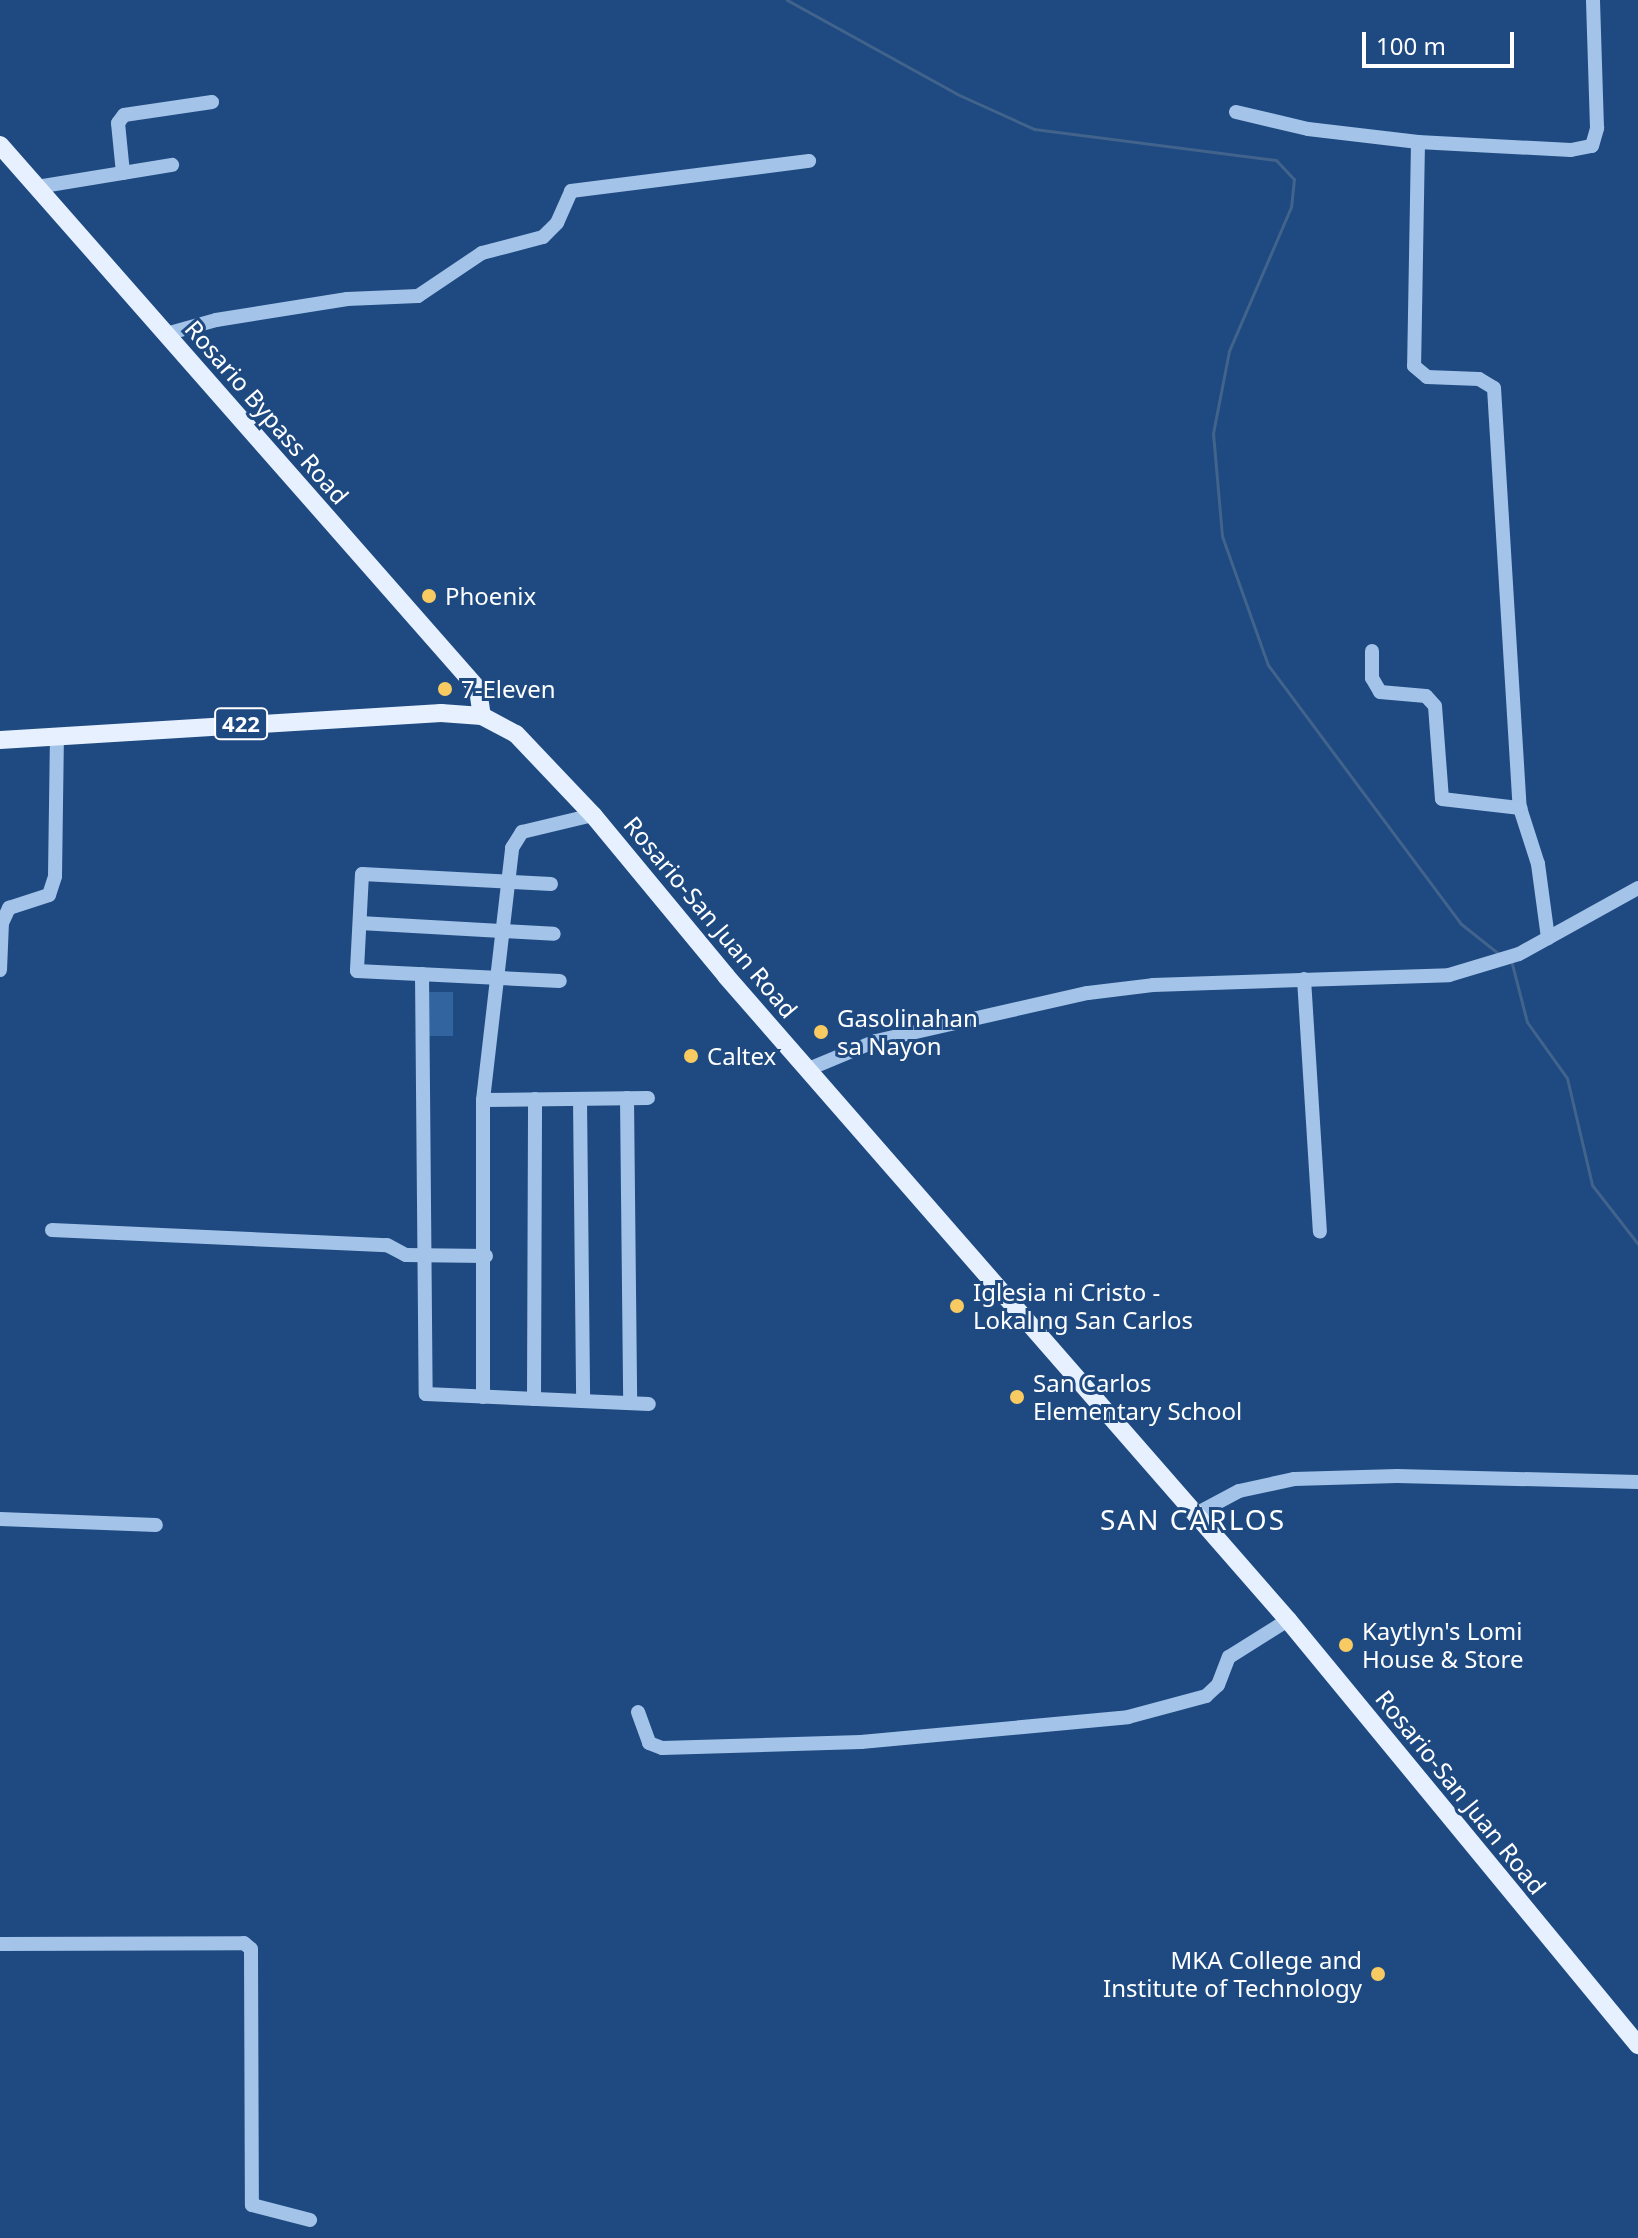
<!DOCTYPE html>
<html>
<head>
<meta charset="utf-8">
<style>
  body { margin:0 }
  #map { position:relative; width:1638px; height:2238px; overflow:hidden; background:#1e4a81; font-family:"Noto Sans",sans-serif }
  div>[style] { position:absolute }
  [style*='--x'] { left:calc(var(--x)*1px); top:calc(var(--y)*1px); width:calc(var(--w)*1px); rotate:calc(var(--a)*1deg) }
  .green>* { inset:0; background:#32649f }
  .stream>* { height:3px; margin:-1.5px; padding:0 1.5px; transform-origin:1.5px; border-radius:1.5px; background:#42638b }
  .minor>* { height:14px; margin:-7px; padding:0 7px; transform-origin:7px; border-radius:7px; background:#a3c3e9 }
  .major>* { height:18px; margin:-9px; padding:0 9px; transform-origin:9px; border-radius:9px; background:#e6f0fe }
  .dots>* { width:22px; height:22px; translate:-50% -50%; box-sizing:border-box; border:4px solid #1e4a81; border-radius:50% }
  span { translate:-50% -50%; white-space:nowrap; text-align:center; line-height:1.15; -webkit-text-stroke:6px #1e4a81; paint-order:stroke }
  .shield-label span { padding:2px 6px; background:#1e4a81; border:2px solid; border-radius:6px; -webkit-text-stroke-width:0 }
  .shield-label { font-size:22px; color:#fff; font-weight:700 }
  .street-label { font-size:24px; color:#fff }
  .poi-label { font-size:24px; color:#fff }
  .left { translate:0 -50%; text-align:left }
  .right { translate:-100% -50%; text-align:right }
  .quarter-label { font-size:28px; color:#fff; letter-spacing:2px }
  .scale { position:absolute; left:1362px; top:32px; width:152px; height:36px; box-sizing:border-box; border:4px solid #fff; border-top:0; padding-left:10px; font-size:24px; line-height:28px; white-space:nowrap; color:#fff; -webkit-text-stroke:6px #1e4a81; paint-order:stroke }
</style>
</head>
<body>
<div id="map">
  <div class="green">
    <div style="clip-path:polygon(429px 992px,453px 992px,453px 1036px,429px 1036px)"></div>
  </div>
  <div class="stream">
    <div style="--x:787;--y:0;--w:194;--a:28.9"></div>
    <div style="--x:957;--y:94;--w:85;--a:24.4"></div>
    <div style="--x:1034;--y:129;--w:244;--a:7.3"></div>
    <div style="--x:1276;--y:160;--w:26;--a:47"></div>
    <div style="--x:1294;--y:179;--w:28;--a:96"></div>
    <div style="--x:1291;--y:207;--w:157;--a:113.3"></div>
    <div style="--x:1229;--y:351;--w:84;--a:101"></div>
    <div style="--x:1213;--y:433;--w:103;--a:85"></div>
    <div style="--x:1222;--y:536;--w:137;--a:70.4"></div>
    <div style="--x:1268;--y:665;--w:322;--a:53.3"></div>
    <div style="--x:1460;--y:923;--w:50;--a:38.5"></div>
    <div style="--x:1512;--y:964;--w:60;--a:75.5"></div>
    <div style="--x:1527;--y:1022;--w:69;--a:54.5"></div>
    <div style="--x:1567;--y:1078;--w:110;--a:76.8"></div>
    <div style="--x:1592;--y:1185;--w:75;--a:52.1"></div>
  </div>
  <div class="minor">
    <div style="--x:1236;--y:112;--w:74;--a:13.3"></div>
    <div style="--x:1308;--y:129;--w:111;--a:6.7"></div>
    <div style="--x:1418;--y:142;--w:153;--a:3"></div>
    <div style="--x:1571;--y:150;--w:21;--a:-11"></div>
    <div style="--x:1592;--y:146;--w:19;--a:-74"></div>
    <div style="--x:1597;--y:128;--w:128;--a:-91.8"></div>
    <div style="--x:1418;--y:142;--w:224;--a:91"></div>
    <div style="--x:1414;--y:366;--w:17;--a:40"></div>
    <div style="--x:1427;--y:377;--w:52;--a:2.2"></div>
    <div style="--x:1479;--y:379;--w:17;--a:31"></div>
    <div style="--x:1494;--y:388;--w:421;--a:86.5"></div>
    <div style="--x:1520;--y:808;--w:59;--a:72.2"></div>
    <div style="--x:1538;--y:864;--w:75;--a:82.3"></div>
    <div style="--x:123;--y:173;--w:50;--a:-95.7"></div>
    <div style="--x:118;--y:123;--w:10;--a:-53"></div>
    <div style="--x:124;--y:115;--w:89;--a:-8.4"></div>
    <div style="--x:37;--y:187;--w:137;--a:-9.3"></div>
    <div style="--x:166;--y:334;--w:52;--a:-15.6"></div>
    <div style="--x:216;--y:320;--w:133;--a:-9.1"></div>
    <div style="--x:347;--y:299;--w:71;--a:-2.4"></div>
    <div style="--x:418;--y:296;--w:77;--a:-33.9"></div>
    <div style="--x:482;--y:253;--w:63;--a:-14.7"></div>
    <div style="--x:543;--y:237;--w:20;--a:-45"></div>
    <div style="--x:557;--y:223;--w:35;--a:-66"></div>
    <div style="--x:571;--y:191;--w:240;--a:-7.2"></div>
    <div style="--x:1372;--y:651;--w:27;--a:90"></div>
    <div style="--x:1372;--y:678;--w:16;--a:60"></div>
    <div style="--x:1380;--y:692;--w:46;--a:5"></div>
    <div style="--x:1426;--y:696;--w:13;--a:48"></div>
    <div style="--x:1435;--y:706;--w:93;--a:85.7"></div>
    <div style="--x:1442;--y:799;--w:79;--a:6.6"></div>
    <div style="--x:551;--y:884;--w:189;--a:-177"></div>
    <div style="--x:362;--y:874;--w:97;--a:93"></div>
    <div style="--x:357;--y:971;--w:203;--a:2.8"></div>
    <div style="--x:360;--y:923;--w:194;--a:3.2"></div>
    <div style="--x:0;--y:970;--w:47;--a:-87.6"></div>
    <div style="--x:2;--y:923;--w:17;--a:-65"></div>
    <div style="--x:9;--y:908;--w:42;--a:-18"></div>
    <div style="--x:49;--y:895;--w:20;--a:-72"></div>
    <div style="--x:55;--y:876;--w:140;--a:-89.2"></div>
    <div style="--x:422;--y:974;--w:420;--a:89.5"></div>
    <div style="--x:426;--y:1394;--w:223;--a:2.6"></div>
    <div style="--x:1304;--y:979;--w:253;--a:86.4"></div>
    <div style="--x:811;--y:1068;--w:70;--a:-22.6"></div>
    <div style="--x:876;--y:1041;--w:217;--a:-12.8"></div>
    <div style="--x:1088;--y:993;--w:65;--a:-7"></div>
    <div style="--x:1153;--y:985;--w:296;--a:-1.9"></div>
    <div style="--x:1449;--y:975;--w:73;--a:-16.7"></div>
    <div style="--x:1519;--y:954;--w:136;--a:-29"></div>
    <div style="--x:627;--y:1098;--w:305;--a:89.4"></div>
    <div style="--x:580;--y:1099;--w:302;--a:89.4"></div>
    <div style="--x:483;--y:1100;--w:165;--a:-0.7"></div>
    <div style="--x:52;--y:1230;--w:335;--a:2.6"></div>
    <div style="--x:387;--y:1245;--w:21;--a:28"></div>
    <div style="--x:406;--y:1255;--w:80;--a:0.7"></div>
    <div style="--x:483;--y:1397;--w:297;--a:-90"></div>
    <div style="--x:483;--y:1100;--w:254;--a:-83.4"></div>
    <div style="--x:512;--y:848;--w:19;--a:-58"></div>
    <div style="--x:522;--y:832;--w:73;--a:-13.5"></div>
    <div style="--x:534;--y:1399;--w:300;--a:-89.8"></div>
    <div style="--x:1194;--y:1515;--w:51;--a:-28.1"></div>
    <div style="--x:1239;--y:1491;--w:56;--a:-12.3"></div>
    <div style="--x:1294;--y:1479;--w:103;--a:-1.7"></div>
    <div style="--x:1397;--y:1476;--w:241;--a:1.4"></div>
    <div style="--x:0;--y:1519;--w:156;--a:2.2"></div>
    <div style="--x:638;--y:1712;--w:33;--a:70"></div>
    <div style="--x:649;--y:1743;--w:14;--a:21"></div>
    <div style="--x:662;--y:1748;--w:199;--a:-1.7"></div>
    <div style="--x:861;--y:1742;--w:268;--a:-5.3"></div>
    <div style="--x:1128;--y:1717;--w:81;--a:-15.1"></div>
    <div style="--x:1206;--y:1696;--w:16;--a:-43"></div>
    <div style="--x:1218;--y:1685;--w:30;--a:-69"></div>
    <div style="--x:1229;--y:1657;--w:70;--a:-32.1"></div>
    <div style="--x:0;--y:1944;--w:244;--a:-0.2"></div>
    <div style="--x:244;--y:1943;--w:9;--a:41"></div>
    <div style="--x:251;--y:1949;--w:256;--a:89.8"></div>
    <div style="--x:252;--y:2205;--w:60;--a:14.5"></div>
  </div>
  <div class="major">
    <div style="--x:0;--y:145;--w:724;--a:48.69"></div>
    <div style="--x:478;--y:689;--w:27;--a:82"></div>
    <div style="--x:0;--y:740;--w:442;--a:-3.5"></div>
    <div style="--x:441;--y:713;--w:41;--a:4.2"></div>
    <div style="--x:482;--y:716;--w:38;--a:28"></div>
    <div style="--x:516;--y:734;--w:112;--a:46.5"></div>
    <div style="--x:593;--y:815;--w:209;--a:50.4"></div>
    <div style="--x:726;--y:976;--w:855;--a:48.89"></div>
    <div style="--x:1288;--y:1620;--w:551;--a:50.53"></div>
  </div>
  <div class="dots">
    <div style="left:429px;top:596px;background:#f8cb62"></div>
    <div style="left:445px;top:689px;background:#f8cb62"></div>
    <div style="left:821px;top:1032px;background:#f8cb62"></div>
    <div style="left:691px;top:1056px;background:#f8cb62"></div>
    <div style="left:957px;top:1306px;background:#f8cb62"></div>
    <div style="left:1017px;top:1397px;background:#f8cb62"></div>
    <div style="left:1346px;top:1645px;background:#f8cb62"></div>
    <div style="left:1378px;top:1974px;background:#f8cb62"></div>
  </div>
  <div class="shield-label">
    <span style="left:241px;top:724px">422</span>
  </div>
  <div class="street-label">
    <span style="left:267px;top:412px;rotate:49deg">Rosario Bypass Road</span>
    <span style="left:711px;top:917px;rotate:50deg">Rosario-San Juan Road</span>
    <span style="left:1461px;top:1792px;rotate:51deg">Rosario-San Juan Road</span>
  </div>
  <div class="poi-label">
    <span class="left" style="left:445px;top:596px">Phoenix</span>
    <span class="left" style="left:461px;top:689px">7-Eleven</span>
    <span class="left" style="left:837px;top:1032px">Gasolinahan<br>sa Nayon</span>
    <span class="left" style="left:707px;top:1056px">Caltex</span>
    <span class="left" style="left:973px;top:1306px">Iglesia ni Cristo -<br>Lokal ng San Carlos</span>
    <span class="left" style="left:1033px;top:1397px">San Carlos<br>Elementary School</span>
    <span class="left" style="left:1362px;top:1645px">Kaytlyn's Lomi<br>House &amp; Store</span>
    <span class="right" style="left:1362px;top:1974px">MKA College and<br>Institute of Technology</span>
  </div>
  <div class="quarter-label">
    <span style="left:1193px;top:1519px">SAN CARLOS</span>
  </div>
  <div class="scale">100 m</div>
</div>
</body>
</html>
